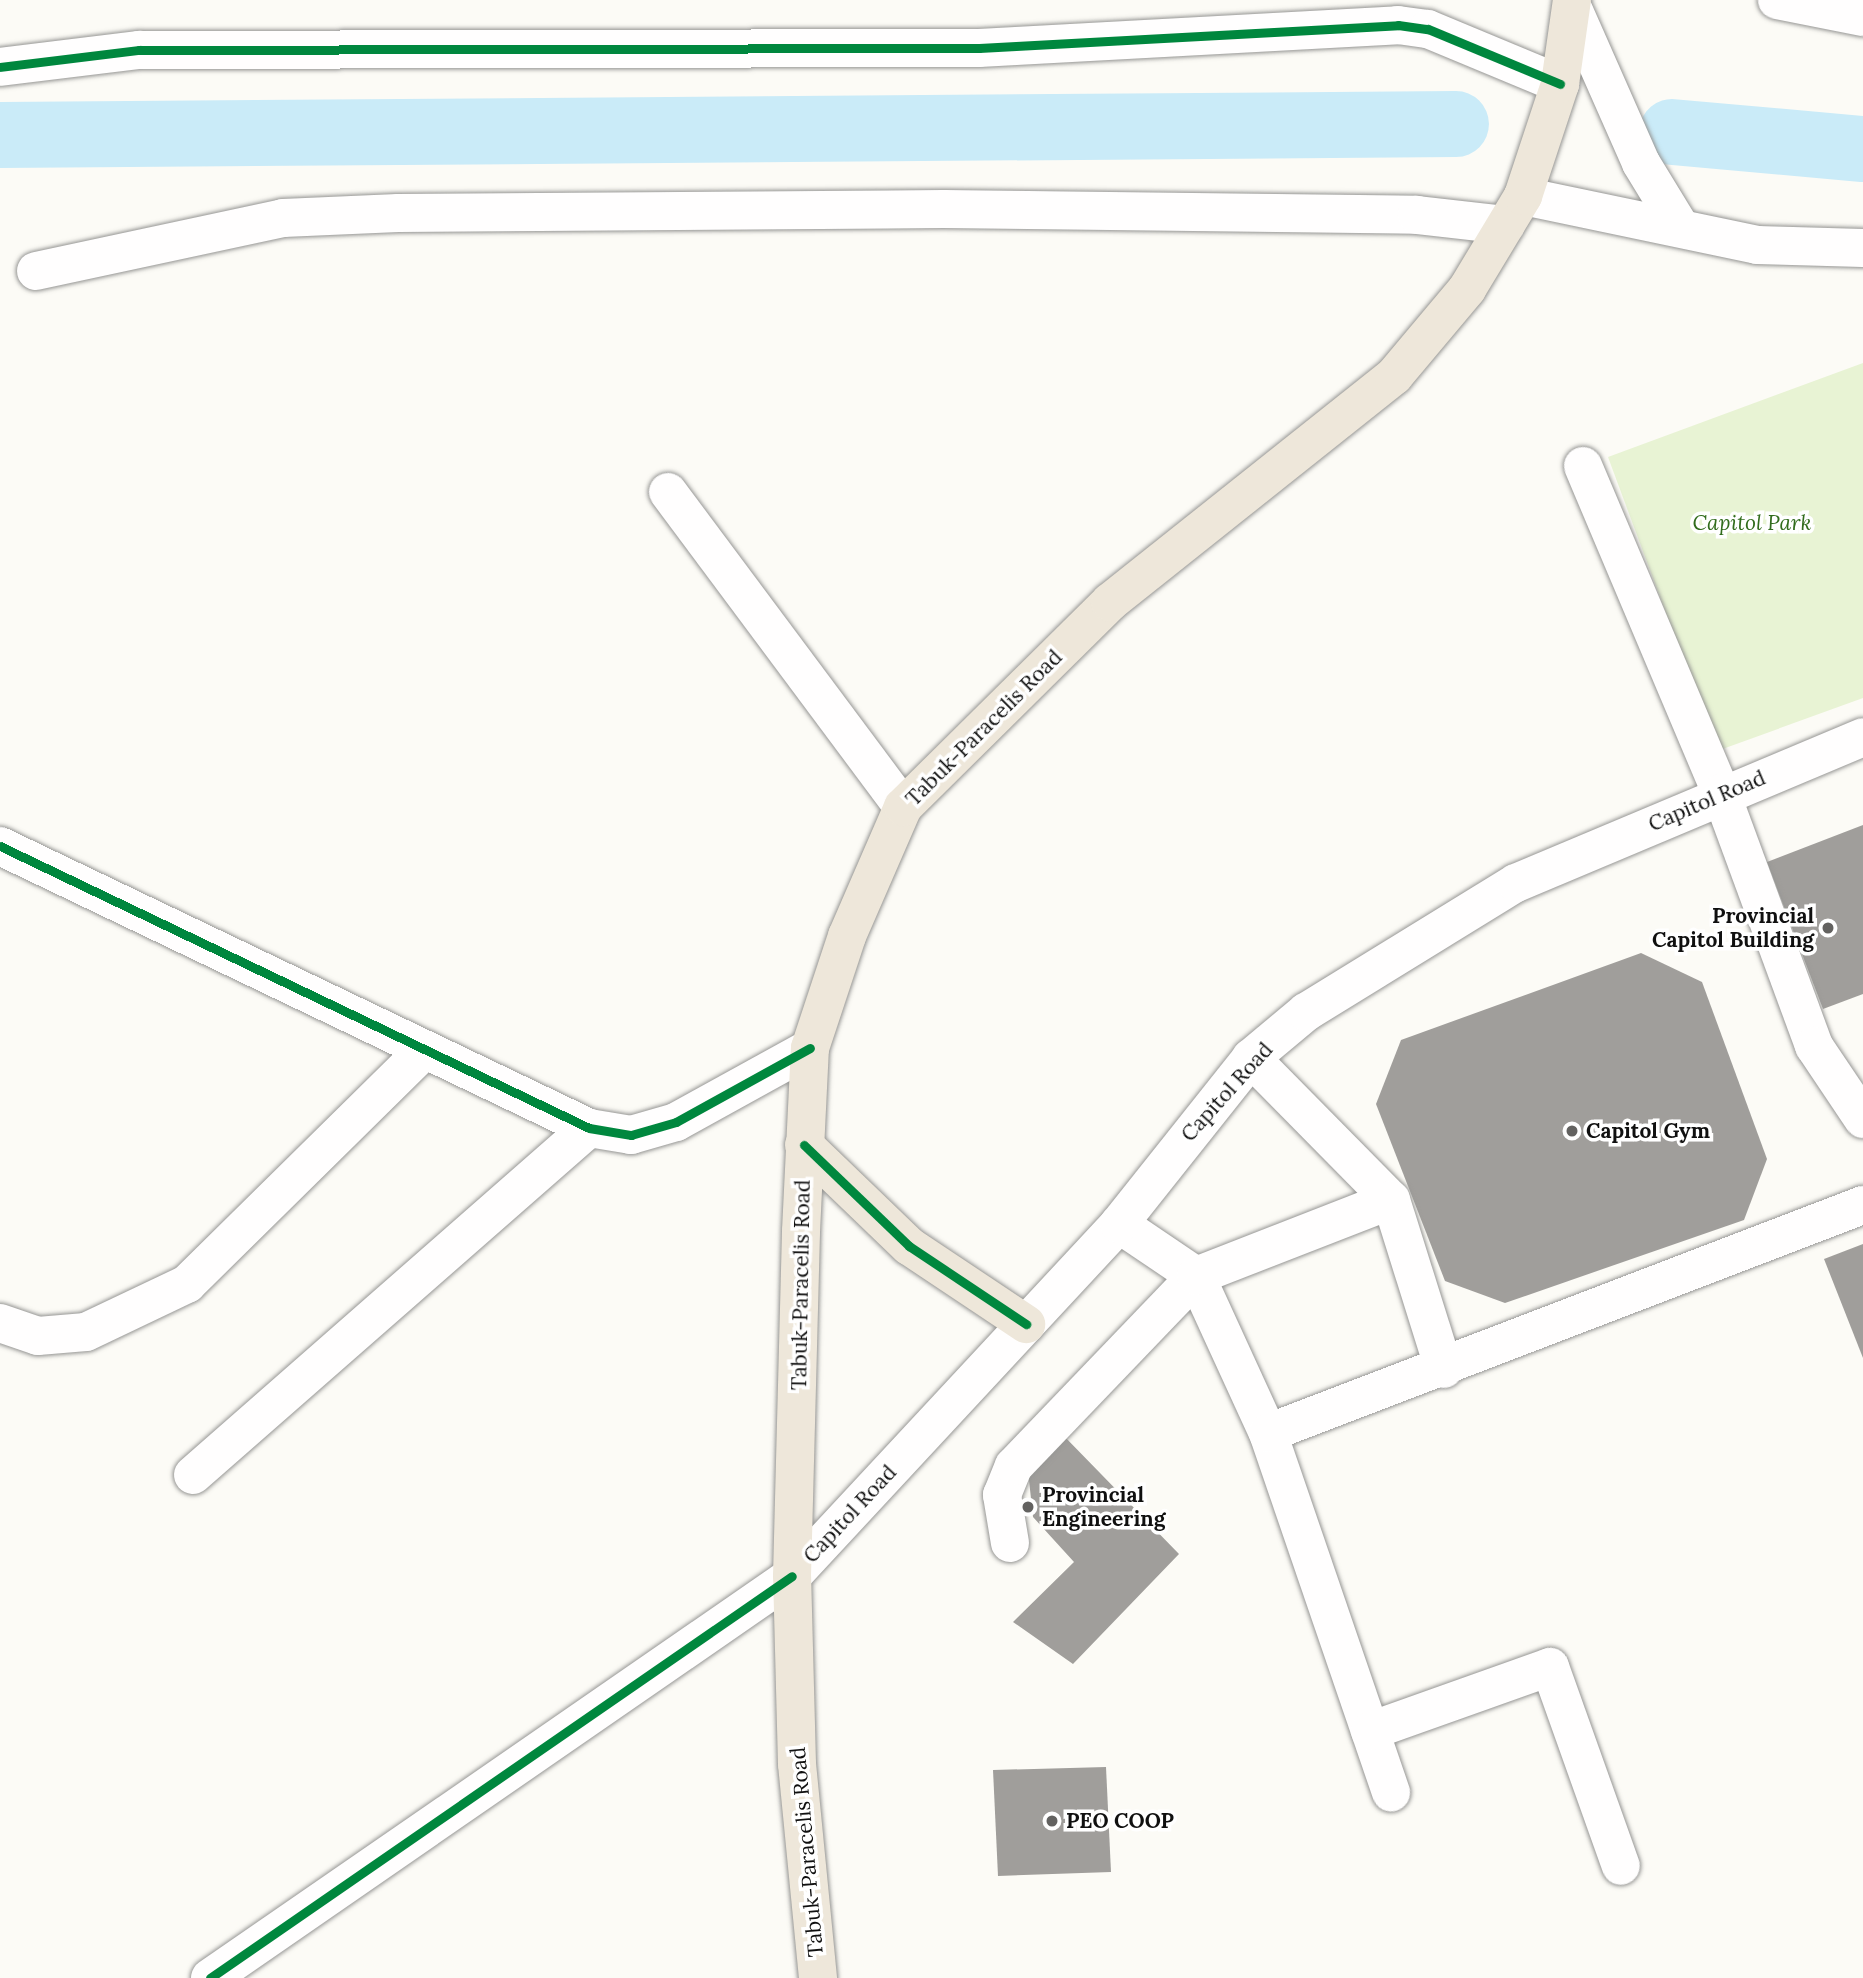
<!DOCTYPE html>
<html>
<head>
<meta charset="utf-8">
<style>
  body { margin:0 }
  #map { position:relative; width:1863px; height:1978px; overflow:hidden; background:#fcfbf6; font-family:Lora,serif }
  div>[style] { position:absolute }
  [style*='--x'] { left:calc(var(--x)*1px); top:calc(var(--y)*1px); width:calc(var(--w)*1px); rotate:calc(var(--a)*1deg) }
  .green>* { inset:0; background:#e8f3d4 }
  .river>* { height:66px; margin:-33px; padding:0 33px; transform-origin:33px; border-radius:33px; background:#caebf8 }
  .building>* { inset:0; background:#a09e9b }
  .roads { filter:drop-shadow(0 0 2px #969694) drop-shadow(0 0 2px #969694) }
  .minor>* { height:38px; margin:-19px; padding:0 19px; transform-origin:19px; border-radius:19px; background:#fffefe }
  .major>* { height:38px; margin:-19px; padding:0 19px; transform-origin:19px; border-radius:19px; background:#eee7da }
  .cycleway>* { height:9px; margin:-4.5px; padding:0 4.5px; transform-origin:4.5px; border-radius:4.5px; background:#00873e }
  .dots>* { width:19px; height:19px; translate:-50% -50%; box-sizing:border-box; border:4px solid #fff; border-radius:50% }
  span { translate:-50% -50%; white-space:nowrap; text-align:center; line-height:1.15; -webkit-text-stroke:7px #fff; paint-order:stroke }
  .park-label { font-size:21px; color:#316c1c; font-style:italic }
  .street-label { font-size:21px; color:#101010 }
  .poi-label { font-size:21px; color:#101010; font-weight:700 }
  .right { translate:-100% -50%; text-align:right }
  .left { translate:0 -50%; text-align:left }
</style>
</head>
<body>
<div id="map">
  <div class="green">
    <div style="clip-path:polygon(1863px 363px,1863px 698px,1717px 751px,1608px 457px)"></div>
  </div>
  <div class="river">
    <div style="--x:1672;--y:132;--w:192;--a:5.1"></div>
    <div style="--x:0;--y:135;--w:1456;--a:-0.43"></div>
  </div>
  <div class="building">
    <div style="clip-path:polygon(1863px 825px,1863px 994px,1823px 1009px,1767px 862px)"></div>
    <div style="clip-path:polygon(1641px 953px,1702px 982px,1767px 1159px,1744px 1220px,1505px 1303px,1445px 1281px,1376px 1104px,1401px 1040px)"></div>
    <div style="clip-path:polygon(1863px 1244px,1863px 1358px,1824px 1259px)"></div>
    <div style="clip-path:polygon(1062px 1434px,1179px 1554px,1073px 1664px,1013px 1622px,1074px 1562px,1033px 1517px,1028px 1471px)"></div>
    <div style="clip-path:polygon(1106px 1767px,1111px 1872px,998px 1876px,993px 1770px)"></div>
  </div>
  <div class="roads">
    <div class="minor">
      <div style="--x:1777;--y:0;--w:88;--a:11.2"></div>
      <div style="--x:1574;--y:11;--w:166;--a:66.2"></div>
      <div style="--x:1641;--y:163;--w:75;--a:58.6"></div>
      <div style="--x:0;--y:67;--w:140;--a:-7"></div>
      <div style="--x:139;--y:50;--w:840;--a:-0.14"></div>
      <div style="--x:979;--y:48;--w:420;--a:-3.1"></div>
      <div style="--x:1398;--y:25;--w:30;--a:8"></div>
      <div style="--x:1428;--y:29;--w:143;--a:22.6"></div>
      <div style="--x:1523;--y:196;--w:239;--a:11.8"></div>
      <div style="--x:1757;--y:245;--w:106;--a:1.6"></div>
      <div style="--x:36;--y:271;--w:253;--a:-12.1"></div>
      <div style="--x:283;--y:218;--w:115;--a:-2.5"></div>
      <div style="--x:398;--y:213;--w:546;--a:-0.42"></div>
      <div style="--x:944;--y:209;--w:473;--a:0.7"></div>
      <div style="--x:1417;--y:215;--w:89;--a:6.5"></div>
      <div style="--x:1583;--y:466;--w:355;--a:67.1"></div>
      <div style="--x:1721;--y:793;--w:270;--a:69.8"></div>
      <div style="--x:1814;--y:1046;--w:88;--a:56.1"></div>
      <div style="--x:668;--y:492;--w:393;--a:53.3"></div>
      <div style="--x:0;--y:846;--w:653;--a:25.58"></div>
      <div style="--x:589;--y:1128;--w:43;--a:9.5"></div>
      <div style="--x:631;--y:1135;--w:47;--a:-16.1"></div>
      <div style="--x:676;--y:1122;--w:153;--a:-28.9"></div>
      <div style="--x:1251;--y:1058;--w:199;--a:45.4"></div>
      <div style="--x:1391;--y:1200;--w:177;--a:72.6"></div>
      <div style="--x:1119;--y:1224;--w:93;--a:34"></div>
      <div style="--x:1196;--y:1276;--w:173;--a:65.4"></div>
      <div style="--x:1268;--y:1433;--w:380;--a:71.1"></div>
      <div style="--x:0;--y:1323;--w:40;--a:18.9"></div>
      <div style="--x:38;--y:1336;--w:48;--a:-4.8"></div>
      <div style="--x:86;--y:1332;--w:112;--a:-25.4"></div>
      <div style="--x:187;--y:1284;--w:333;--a:-44.6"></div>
      <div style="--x:1268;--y:1433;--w:637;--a:-20.97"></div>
      <div style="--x:193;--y:1475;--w:527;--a:-41.23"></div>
      <div style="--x:1010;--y:1543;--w:49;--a:-99.5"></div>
      <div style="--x:1002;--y:1495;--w:31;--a:-68"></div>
      <div style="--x:1014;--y:1466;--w:263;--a:-46.2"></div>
      <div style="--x:1196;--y:1276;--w:209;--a:-21.3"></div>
      <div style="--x:1370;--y:1731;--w:191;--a:-19.6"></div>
      <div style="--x:1550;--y:1667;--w:211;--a:70.4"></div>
      <div style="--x:210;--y:1978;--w:707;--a:-34.63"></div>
      <div style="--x:792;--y:1576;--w:480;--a:-47.1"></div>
      <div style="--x:1119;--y:1224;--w:212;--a:-51.5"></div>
      <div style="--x:1251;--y:1058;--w:72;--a:-39.9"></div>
      <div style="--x:1306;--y:1012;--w:246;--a:-31.6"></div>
      <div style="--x:1516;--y:883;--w:376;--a:-22.8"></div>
    </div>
    <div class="major">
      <div style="--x:804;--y:1145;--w:146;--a:43.9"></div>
      <div style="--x:909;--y:1246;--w:141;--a:33.7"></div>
      <div style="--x:818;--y:1978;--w:215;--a:-95.6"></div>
      <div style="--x:797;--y:1764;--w:188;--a:-91.5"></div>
      <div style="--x:792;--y:1576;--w:345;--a:-88.5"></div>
      <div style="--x:801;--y:1231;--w:183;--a:-87.2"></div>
      <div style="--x:810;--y:1048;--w:118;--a:-71.7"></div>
      <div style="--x:847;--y:936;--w:141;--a:-66.5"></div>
      <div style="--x:903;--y:807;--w:291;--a:-44.7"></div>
      <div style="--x:1110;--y:602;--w:363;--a:-38.5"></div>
      <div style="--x:1394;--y:376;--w:114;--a:-50"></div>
      <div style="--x:1467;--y:289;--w:109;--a:-58.9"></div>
      <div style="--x:1523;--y:196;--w:118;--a:-71.7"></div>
      <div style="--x:1560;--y:84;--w:85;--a:-81.9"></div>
    </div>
  </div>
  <div class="cycleway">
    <div style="--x:0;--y:67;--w:140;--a:-7"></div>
    <div style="--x:139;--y:50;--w:840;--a:-0.14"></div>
    <div style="--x:979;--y:48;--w:420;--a:-3.1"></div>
    <div style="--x:1398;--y:25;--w:30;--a:8"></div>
    <div style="--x:1428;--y:29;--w:143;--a:22.6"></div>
    <div style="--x:0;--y:846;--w:653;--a:25.58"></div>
    <div style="--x:589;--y:1128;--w:43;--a:9.5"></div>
    <div style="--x:631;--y:1135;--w:47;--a:-16.1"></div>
    <div style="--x:676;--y:1122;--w:153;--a:-28.9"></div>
    <div style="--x:804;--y:1145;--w:146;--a:43.9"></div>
    <div style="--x:909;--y:1246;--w:141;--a:33.7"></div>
    <div style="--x:210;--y:1978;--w:707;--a:-34.63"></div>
  </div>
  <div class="dots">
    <div style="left:1828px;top:928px;background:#636260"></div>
    <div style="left:1572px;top:1131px;background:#636260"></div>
    <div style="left:1028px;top:1507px;background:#636260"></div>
    <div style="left:1052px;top:1821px;background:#636260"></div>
  </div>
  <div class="park-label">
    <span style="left:1752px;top:523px">Capitol Park</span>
  </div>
  <div class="street-label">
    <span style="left:984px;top:728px;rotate:-45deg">Tabuk-Paracelis Road</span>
    <span style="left:1707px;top:801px;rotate:-23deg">Capitol Road</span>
    <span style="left:1227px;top:1092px;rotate:-48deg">Capitol Road</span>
    <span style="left:801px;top:1285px;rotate:-89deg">Tabuk-Paracelis Road</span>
    <span style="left:850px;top:1514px;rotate:-47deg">Capitol Road</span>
    <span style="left:807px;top:1852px;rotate:-95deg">Tabuk-Paracelis Road</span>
  </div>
  <div class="poi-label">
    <span class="right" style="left:1814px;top:928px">Provincial<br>Capitol Building</span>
    <span class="left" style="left:1586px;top:1131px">Capitol Gym</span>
    <span class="left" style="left:1042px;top:1507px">Provincial<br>Engineering</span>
    <span class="left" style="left:1066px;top:1821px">PEO COOP</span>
  </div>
</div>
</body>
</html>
